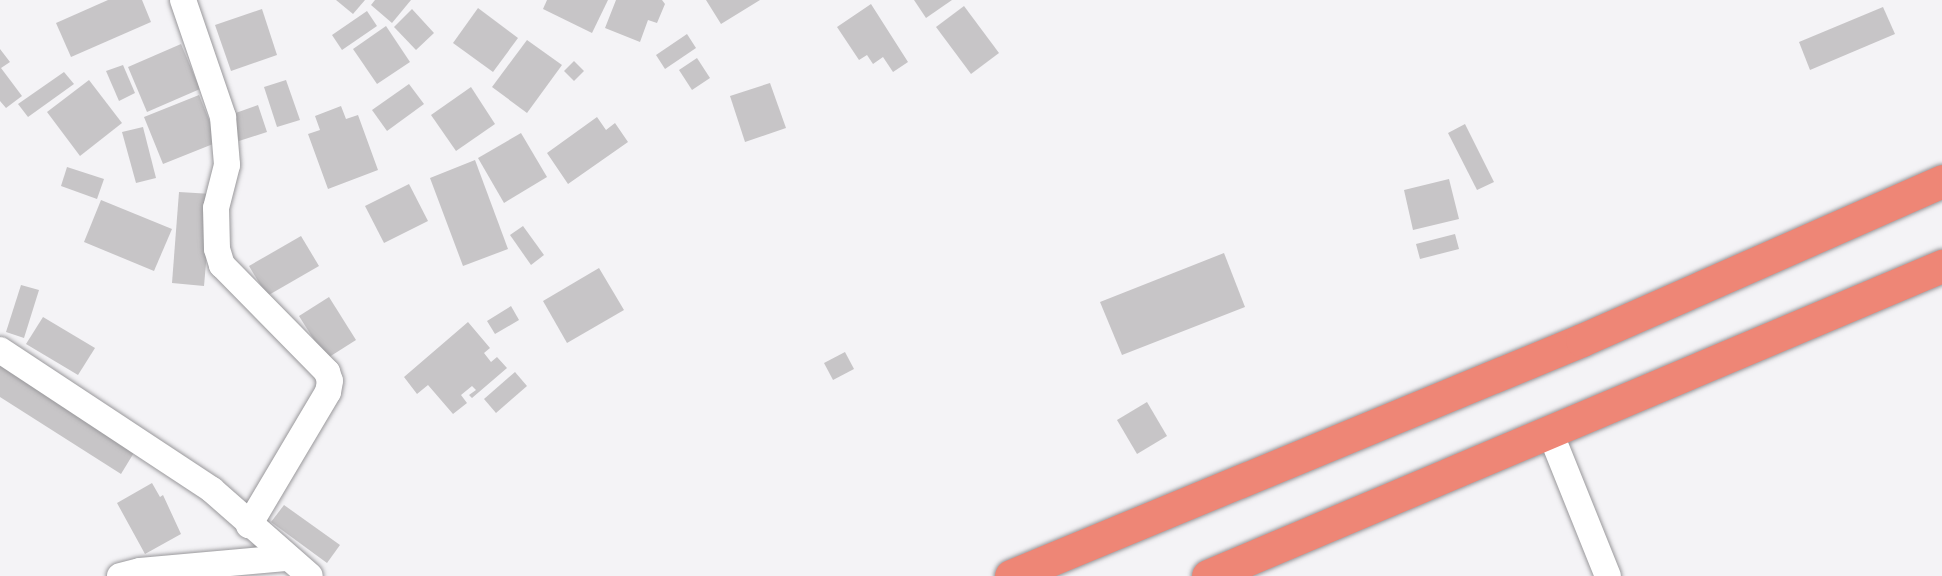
<!DOCTYPE html>
<html>
<head>
<meta charset="utf-8">
<style>
  body { margin:0 }
  #map { position:relative; width:1942px; height:576px; overflow:hidden; background:#f4f3f6; font-family:Overpass,sans-serif }
  div>[style] { position:absolute }
  [style*='--x'] { left:calc(var(--x)*1px); top:calc(var(--y)*1px); width:calc(var(--w)*1px); rotate:calc(var(--a)*1deg) }
  .building>* { inset:0; background:#c7c5c7 }
  .roads { filter:drop-shadow(0 0 2px #99989b) drop-shadow(0 0 2px #99989b) }
  .minor>* { height:26px; margin:-13px; padding:0 13px; transform-origin:13px; border-radius:13px; background:#fff }
  .trunk>* { height:33px; margin:-16.5px; padding:0 16.5px; transform-origin:16.5px; border-radius:16.5px; background:#ee8676 }
  span { translate:-50% -50%; white-space:nowrap; text-align:center; line-height:1.15; -webkit-text-stroke:4.5px #fff; paint-order:stroke }
</style>
</head>
<body>
<div id="map">
  <div class="building">
    <div style="clip-path:polygon(108px 0,142px 0,151px 22px,71px 57px,56px 23px)"></div>
    <div style="clip-path:polygon(336px 0,365px 0,353px 14px)"></div>
    <div style="clip-path:polygon(375px 0,411px 0,392px 23px,371px 5px)"></div>
    <div style="clip-path:polygon(547px 0,608px 0,592px 33px,543px 9px)"></div>
    <div style="clip-path:polygon(616px 0,662px 0,665px 4px,657px 23px,648px 20px,640px 42px,605px 28px)"></div>
    <div style="clip-path:polygon(706px 0,760px 0,721px 24px)"></div>
    <div style="clip-path:polygon(914px 0,952px 0,926px 18px)"></div>
    <div style="clip-path:polygon(871px 4px,908px 62px,893px 72px,883px 57px,873px 64px,867px 55px,859px 60px,837px 27px)"></div>
    <div style="clip-path:polygon(964px 6px,999px 53px,971px 74px,936px 27px)"></div>
    <div style="clip-path:polygon(1883px 7px,1895px 34px,1810px 70px,1799px 42px)"></div>
    <div style="clip-path:polygon(478px 8px,518px 38px,493px 72px,453px 43px)"></div>
    <div style="clip-path:polygon(262px 9px,277px 55px,231px 71px,215px 25px)"></div>
    <div style="clip-path:polygon(412px 9px,434px 33px,416px 50px,394px 27px)"></div>
    <div style="clip-path:polygon(367px 11px,377px 26px,342px 50px,332px 35px)"></div>
    <div style="clip-path:polygon(386px 26px,410px 62px,377px 84px,353px 49px)"></div>
    <div style="clip-path:polygon(687px 34px,696px 48px,665px 69px,656px 55px)"></div>
    <div style="clip-path:polygon(527px 40px,562px 65px,527px 113px,492px 87px)"></div>
    <div style="clip-path:polygon(181px 44px,200px 89px,147px 112px,128px 67px)"></div>
    <div style="clip-path:polygon(0 49px,10px 62px,1px 68px,22px 96px,6px 108px,0 101px)"></div>
    <div style="clip-path:polygon(697px 58px,710px 78px,692px 90px,679px 70px)"></div>
    <div style="clip-path:polygon(574px 61px,584px 71px,574px 81px,564px 71px)"></div>
    <div style="clip-path:polygon(123px 65px,135px 93px,119px 101px,106px 71px)"></div>
    <div style="clip-path:polygon(64px 72px,74px 84px,28px 117px,18px 104px)"></div>
    <div style="clip-path:polygon(89px 80px,122px 123px,80px 156px,47px 112px)"></div>
    <div style="clip-path:polygon(286px 80px,300px 120px,277px 127px,264px 87px)"></div>
    <div style="clip-path:polygon(770px 83px,786px 128px,745px 142px,730px 96px)"></div>
    <div style="clip-path:polygon(409px 84px,424px 104px,387px 131px,372px 110px)"></div>
    <div style="clip-path:polygon(471px 87px,495px 124px,456px 151px,431px 115px)"></div>
    <div style="clip-path:polygon(199px 95px,218px 142px,163px 164px,144px 117px)"></div>
    <div style="clip-path:polygon(258px 105px,267px 132px,239px 141px,230px 115px)"></div>
    <div style="clip-path:polygon(341px 106px,346px 119px,358px 115px,378px 170px,328px 189px,308px 134px,320px 130px,315px 116px)"></div>
    <div style="clip-path:polygon(597px 117px,606px 130px,615px 123px,628px 142px,568px 184px,547px 153px)"></div>
    <div style="clip-path:polygon(1465px 124px,1494px 182px,1477px 190px,1448px 133px)"></div>
    <div style="clip-path:polygon(143px 127px,156px 178px,136px 183px,122px 132px)"></div>
    <div style="clip-path:polygon(521px 133px,547px 177px,504px 203px,478px 158px)"></div>
    <div style="clip-path:polygon(475px 160px,508px 249px,463px 266px,430px 178px)"></div>
    <div style="clip-path:polygon(67px 167px,104px 179px,97px 199px,61px 186px)"></div>
    <div style="clip-path:polygon(1449px 179px,1459px 219px,1413px 230px,1404px 190px)"></div>
    <div style="clip-path:polygon(409px 184px,428px 221px,384px 243px,365px 206px)"></div>
    <div style="clip-path:polygon(179px 192px,212px 194px,204px 286px,172px 283px)"></div>
    <div style="clip-path:polygon(101px 200px,172px 229px,154px 271px,84px 242px)"></div>
    <div style="clip-path:polygon(523px 226px,544px 255px,531px 265px,510px 235px)"></div>
    <div style="clip-path:polygon(1455px 234px,1459px 249px,1420px 259px,1416px 244px)"></div>
    <div style="clip-path:polygon(301px 236px,319px 266px,267px 296px,249px 266px)"></div>
    <div style="clip-path:polygon(1224px 253px,1245px 307px,1122px 355px,1100px 302px)"></div>
    <div style="clip-path:polygon(599px 268px,624px 310px,567px 343px,543px 301px)"></div>
    <div style="clip-path:polygon(21px 285px,39px 290px,24px 338px,6px 332px)"></div>
    <div style="clip-path:polygon(329px 297px,356px 340px,326px 359px,299px 316px)"></div>
    <div style="clip-path:polygon(511px 306px,519px 320px,495px 334px,487px 321px)"></div>
    <div style="clip-path:polygon(43px 317px,95px 348px,78px 375px,26px 344px)"></div>
    <div style="clip-path:polygon(468px 322px,490px 348px,484px 353px,491px 362px,497px 357px,507px 368px,472px 398px,469px 395px,476px 390px,472px 386px,461px 395px,467px 403px,453px 414px,428px 385px,417px 394px,404px 377px)"></div>
    <div style="clip-path:polygon(845px 352px,854px 369px,833px 380px,824px 363px)"></div>
    <div style="clip-path:polygon(0 365px,135px 451px,121px 474px,0 397px)"></div>
    <div style="clip-path:polygon(515px 372px,527px 386px,496px 413px,484px 399px)"></div>
    <div style="clip-path:polygon(1147px 402px,1167px 436px,1137px 454px,1117px 420px)"></div>
    <div style="clip-path:polygon(152px 483px,160px 497px,163px 495px,181px 534px,145px 554px,117px 503px)"></div>
    <div style="clip-path:polygon(284px 505px,340px 545px,327px 563px,271px 522px)"></div>
  </div>
  <div class="roads">
    <div class="minor">
      <div style="--x:183;--y:0;--w:124;--a:71.1"></div>
      <div style="--x:223;--y:117;--w:48;--a:85.2"></div>
      <div style="--x:227;--y:165;--w:44;--a:104.3"></div>
      <div style="--x:216;--y:208;--w:41;--a:88.6"></div>
      <div style="--x:217;--y:249;--w:17;--a:73"></div>
      <div style="--x:222;--y:265;--w:150;--a:45.5"></div>
      <div style="--x:327;--y:372;--w:9;--a:72"></div>
      <div style="--x:330;--y:381;--w:11;--a:100"></div>
      <div style="--x:328;--y:392;--w:155;--a:120.7"></div>
      <div style="--x:0;--y:350;--w:254;--a:33.4"></div>
      <div style="--x:212;--y:490;--w:130;--a:41.3"></div>
      <div style="--x:1550;--y:432;--w:155;--a:68.1"></div>
      <div style="--x:120;--y:576;--w:21;--a:-14"></div>
      <div style="--x:140;--y:571;--w:146;--a:-5.1"></div>
    </div>
    <div class="trunk">
      <div style="--x:1011;--y:576;--w:618;--a:-22.46"></div>
      <div style="--x:1582;--y:340;--w:394;--a:-23.8"></div>
      <div style="--x:1208;--y:576;--w:797;--a:-22.9"></div>
    </div>
  </div>
</div>
</body>
</html>
